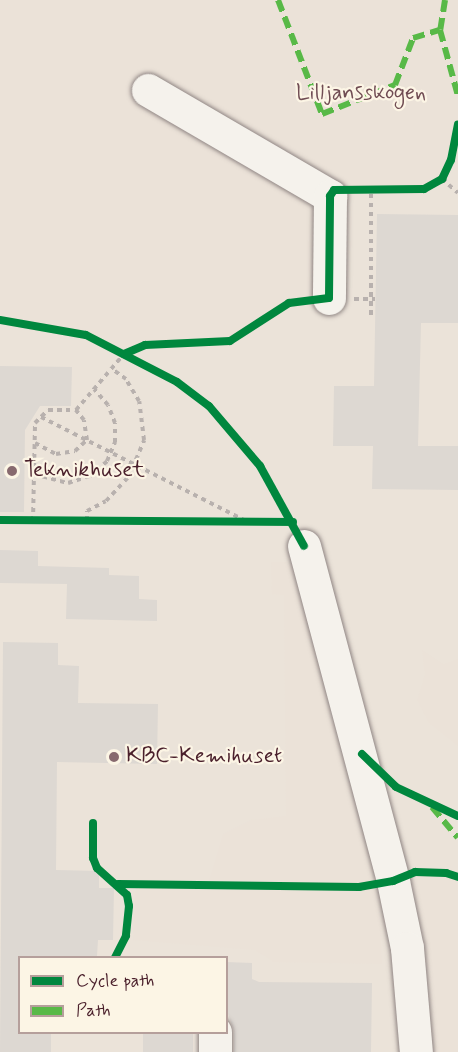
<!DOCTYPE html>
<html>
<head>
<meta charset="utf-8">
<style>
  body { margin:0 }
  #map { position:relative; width:458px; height:1052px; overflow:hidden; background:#f7f3ea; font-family:Mynerve,sans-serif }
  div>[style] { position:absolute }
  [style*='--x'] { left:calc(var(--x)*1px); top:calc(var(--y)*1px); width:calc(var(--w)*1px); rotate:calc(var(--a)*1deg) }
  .built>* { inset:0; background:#ebe3d9 }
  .green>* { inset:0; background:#ebe2d8 }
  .building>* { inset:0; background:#ddd8d2 }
  .path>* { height:4px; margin-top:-2px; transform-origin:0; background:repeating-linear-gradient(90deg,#b8b1ae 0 4.5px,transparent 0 9px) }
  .roads { filter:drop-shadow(0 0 2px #908684) drop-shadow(0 0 2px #908684) }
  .minor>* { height:33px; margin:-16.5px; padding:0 16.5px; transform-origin:16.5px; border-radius:16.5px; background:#f5f2ec }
  .quiet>* { height:6px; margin-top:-3px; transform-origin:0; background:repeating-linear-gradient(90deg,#58b947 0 12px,transparent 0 18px) }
  .cycleway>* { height:8px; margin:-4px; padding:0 4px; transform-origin:4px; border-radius:4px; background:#00873e }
  .dots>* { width:16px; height:16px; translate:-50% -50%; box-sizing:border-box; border:3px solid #fcf5e5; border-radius:50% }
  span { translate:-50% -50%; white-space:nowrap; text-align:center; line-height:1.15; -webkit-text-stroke:4.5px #fcf5e5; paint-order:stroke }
  .park-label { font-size:22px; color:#704c53 }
  .poi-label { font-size:22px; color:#4a1f2b }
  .left { translate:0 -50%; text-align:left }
  .legend { position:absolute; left:18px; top:956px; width:210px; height:78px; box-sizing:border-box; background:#fcf5e5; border:2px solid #b59f9b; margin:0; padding:8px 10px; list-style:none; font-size:18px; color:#4a1f2b }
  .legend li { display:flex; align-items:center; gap:12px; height:30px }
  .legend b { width:30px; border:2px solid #b59f9b }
</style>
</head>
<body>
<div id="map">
  <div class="built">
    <div style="clip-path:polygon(evenodd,458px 144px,458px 1052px,0 1052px,0 320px,86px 335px,124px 354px,145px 345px,245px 334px,257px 321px,289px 303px,329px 298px,341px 187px,441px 180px,458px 144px,20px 958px,226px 958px,226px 1032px,20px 1032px,20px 958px)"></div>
  </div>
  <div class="green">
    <div style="clip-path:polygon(0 0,458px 0,458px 125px,451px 160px,442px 179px,424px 189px,341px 187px,329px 298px,289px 303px,230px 341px,145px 345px,124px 354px,86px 335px,0 320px)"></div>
    <div style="clip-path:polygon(271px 562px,307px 562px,394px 881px,415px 872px,446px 873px,458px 877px,458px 1052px,416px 1052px,378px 884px,382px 964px,274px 962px,255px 950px,133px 940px,136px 885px,208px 884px,223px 834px,251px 820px,286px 816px,284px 595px,272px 594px)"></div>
    <div style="clip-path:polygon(422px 650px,443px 664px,458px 659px,458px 746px,429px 723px,417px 700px,425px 675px)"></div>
  </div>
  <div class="building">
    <div style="clip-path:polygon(377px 214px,458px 215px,458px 323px,421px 323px,418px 446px,458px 446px,458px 490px,372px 489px,373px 446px,333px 446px,334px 386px,374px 386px)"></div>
    <div style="clip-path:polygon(0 366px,72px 367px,71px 406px,40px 406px,25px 430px,24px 512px,0 512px)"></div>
    <div style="clip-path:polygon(0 550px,38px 551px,38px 566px,109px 568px,109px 575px,139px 576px,139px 599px,157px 600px,157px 621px,66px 619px,67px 584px,0 583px)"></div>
    <div style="clip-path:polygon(3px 642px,58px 643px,58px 665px,79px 666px,78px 703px,158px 704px,157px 764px,57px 762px,56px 870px,99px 871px,99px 888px,114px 888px,113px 940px,98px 940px,97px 956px,20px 957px,20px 1032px,51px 1032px,51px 1052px,0 1052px)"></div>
    <div style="clip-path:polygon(226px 962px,252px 963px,252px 979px,259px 982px,372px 983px,371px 1052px,234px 1052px,234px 1031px,226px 1008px)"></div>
    <div style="clip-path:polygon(143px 1032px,193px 1032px,193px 1052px,143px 1052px)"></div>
  </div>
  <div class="path">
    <div style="--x:442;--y:179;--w:21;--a:41"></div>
    <div style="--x:354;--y:299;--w:21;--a:0"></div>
    <div style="--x:371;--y:315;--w:127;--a:-90"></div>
    <div style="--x:41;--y:417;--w:232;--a:26.9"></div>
    <div style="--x:35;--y:443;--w:24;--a:28"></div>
    <div style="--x:56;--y:454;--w:19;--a:-9"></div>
    <div style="--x:75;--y:451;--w:16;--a:-43"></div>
    <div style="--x:87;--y:440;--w:20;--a:-99"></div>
    <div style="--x:84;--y:420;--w:13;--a:-129"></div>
    <div style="--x:34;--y:474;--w:35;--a:15"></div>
    <div style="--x:68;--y:483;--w:23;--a:-18"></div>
    <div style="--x:90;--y:476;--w:23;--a:-41"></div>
    <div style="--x:107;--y:461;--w:21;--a:-67"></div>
    <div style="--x:115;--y:442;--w:19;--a:-90"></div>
    <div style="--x:115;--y:423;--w:19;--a:-111"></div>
    <div style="--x:108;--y:405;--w:21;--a:-131"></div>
    <div style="--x:33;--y:521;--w:98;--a:-88.8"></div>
    <div style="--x:35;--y:423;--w:18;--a:-45"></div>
    <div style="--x:48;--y:410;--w:28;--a:0"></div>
    <div style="--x:76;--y:410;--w:74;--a:-49.4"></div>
    <div style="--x:87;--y:521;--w:10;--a:-90"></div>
    <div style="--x:87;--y:511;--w:21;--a:-28"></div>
    <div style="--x:106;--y:501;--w:34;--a:-47"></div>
    <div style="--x:129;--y:476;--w:39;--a:-67"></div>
    <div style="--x:144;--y:440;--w:39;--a:-97"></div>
    <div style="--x:139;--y:401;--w:26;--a:-121"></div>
    <div style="--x:126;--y:379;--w:17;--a:-144"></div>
  </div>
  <div class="roads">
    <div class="minor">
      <div style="--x:148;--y:90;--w:211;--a:30.2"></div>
      <div style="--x:330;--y:196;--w:102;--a:90.6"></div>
      <div style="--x:304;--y:546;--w:347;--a:75.1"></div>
      <div style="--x:393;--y:881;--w:68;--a:78.2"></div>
      <div style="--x:407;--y:948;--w:104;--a:85.1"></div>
      <div style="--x:215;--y:1052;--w:20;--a:-90"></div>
    </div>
  </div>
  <div class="quiet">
    <div style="--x:278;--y:0;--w:122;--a:68.9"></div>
    <div style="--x:322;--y:114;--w:79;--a:-21.7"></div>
    <div style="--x:395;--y:85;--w:50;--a:-69"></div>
    <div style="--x:413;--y:38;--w:28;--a:-17"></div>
    <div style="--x:445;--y:0;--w:30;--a:99"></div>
    <div style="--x:440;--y:30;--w:68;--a:74.7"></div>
    <div style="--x:432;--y:807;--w:40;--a:50"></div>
  </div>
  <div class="cycleway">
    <div style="--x:0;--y:320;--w:87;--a:9.9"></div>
    <div style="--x:86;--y:335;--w:102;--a:27.3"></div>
    <div style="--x:177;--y:382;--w:40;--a:37"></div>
    <div style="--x:209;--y:406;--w:79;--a:49.6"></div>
    <div style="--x:260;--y:466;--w:91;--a:61.2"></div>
    <div style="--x:124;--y:354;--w:23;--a:-23"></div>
    <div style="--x:145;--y:345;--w:85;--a:-2.7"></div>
    <div style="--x:230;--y:341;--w:70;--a:-32.8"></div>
    <div style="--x:289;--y:303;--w:40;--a:-7.1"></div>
    <div style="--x:329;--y:298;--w:102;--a:-89.4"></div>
    <div style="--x:330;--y:196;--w:7;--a:-56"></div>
    <div style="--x:334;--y:190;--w:90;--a:-0.6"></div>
    <div style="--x:424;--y:189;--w:21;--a:-29"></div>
    <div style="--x:442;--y:179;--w:21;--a:-65"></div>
    <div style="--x:451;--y:160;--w:36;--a:-79"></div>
    <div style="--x:0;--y:520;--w:293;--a:0.4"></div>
    <div style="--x:362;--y:754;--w:47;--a:44.1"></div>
    <div style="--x:396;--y:787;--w:68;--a:25.1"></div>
    <div style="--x:93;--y:823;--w:35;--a:90"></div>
    <div style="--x:93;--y:858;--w:11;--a:68"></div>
    <div style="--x:97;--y:868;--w:40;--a:42"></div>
    <div style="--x:127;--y:895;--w:11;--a:80"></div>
    <div style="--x:129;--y:906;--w:30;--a:96"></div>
    <div style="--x:126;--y:936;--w:25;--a:117"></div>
    <div style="--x:118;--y:884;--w:241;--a:0.7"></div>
    <div style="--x:359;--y:887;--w:35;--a:-10"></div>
    <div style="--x:393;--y:881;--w:24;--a:-22"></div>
    <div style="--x:415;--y:872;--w:31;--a:2"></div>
    <div style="--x:446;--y:873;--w:13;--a:18"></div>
  </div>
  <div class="dots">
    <div style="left:12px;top:471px;background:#87696e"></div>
    <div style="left:114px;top:757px;background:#87696e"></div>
  </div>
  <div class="park-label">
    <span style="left:361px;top:94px">Lilljansskogen</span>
  </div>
  <div class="poi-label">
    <span class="left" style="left:24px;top:471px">Teknikhuset</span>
    <span class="left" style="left:126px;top:757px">KBC-Kemihuset</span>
  </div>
  <ul class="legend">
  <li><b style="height:8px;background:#00873e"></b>Cycle path</li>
  <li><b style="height:8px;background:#58b947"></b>Path</li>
  </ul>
</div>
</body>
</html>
